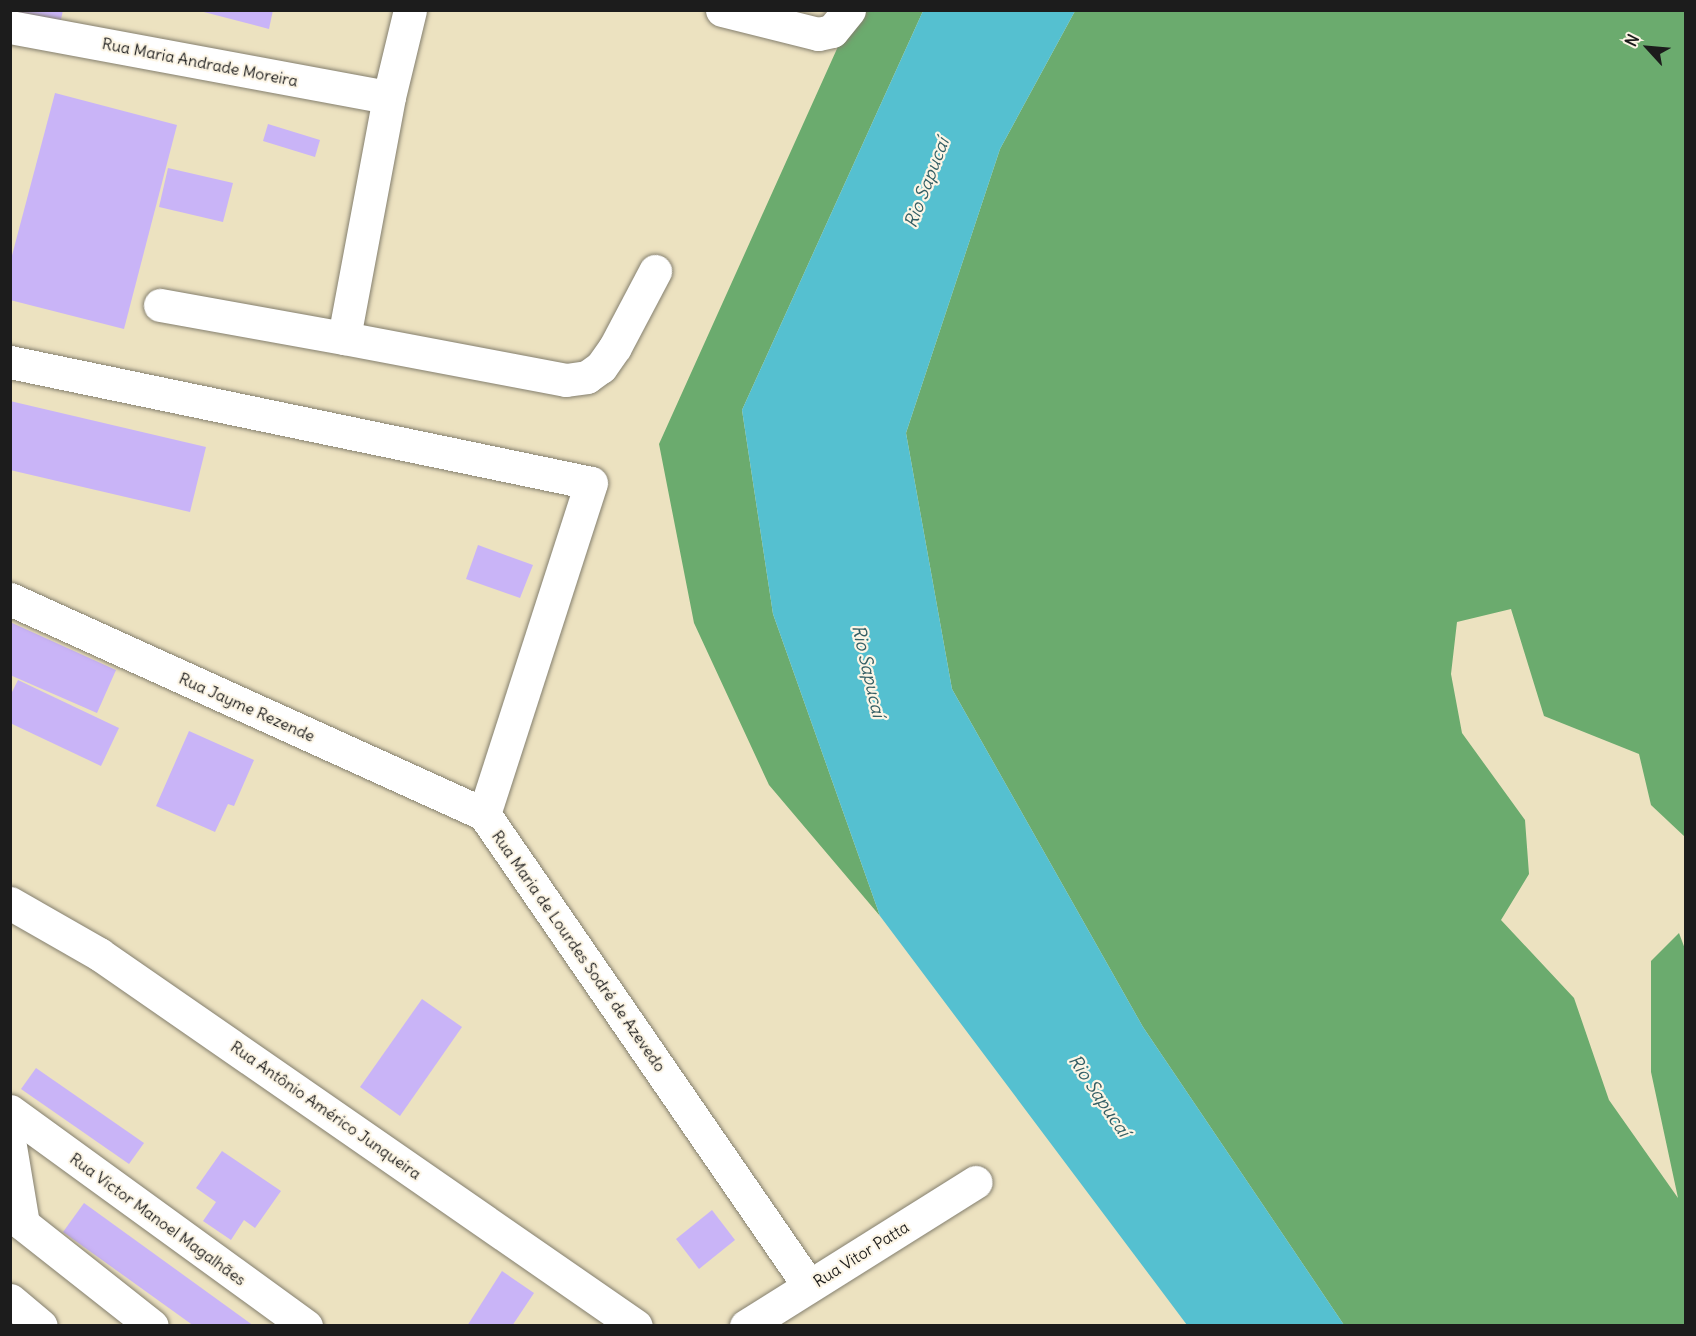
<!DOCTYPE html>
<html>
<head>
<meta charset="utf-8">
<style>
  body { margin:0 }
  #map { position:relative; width:1696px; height:1336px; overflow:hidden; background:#ece2c0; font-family:Delius,sans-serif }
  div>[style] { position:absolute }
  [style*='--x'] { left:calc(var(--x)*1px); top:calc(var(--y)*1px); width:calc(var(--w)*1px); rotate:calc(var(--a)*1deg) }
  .forest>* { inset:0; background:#6bab6e }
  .water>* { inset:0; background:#55c0d0 }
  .building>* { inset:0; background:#c9b4f7 }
  .roads { filter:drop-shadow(0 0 2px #847f6e) drop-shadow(0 0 2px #847f6e) }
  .minor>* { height:33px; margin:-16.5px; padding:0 16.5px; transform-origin:16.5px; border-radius:16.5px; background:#fff }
  .highway>* { height:33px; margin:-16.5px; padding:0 16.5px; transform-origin:16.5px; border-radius:16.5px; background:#fff }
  span { translate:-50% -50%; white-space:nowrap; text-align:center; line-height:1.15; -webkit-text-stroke:4.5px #fcf5e5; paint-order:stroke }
  .street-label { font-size:16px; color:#1c1c1c }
  .water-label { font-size:18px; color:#335e64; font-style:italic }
  .frame { position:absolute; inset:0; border:12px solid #1c1c1c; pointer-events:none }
  .north { position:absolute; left:1618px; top:18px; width:60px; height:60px; -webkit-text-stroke:4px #fcf5e5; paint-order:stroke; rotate:296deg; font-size:16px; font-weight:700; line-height:24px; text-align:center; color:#1c1c1c }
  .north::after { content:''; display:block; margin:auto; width:21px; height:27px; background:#1c1c1c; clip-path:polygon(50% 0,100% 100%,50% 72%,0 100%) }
</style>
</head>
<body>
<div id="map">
  <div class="forest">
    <div style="clip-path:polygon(854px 11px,923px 11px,742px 410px,773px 614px,880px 916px,769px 785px,694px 623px,659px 444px)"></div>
    <div style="clip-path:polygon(1075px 11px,1685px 11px,1685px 837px,1651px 805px,1639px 754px,1544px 716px,1511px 609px,1457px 622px,1451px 674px,1462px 733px,1525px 820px,1529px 874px,1501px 920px,1574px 998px,1609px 1100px,1678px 1198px,1651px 1072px,1651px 961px,1679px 933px,1685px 949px,1685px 1325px,1344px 1325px,1143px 1027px,952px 689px,906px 433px,1000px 149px)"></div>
  </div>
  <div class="water">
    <div style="clip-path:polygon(923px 11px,1075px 11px,1000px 149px,906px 433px,952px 689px,1143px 1027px,1344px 1325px,1187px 1325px,880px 916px,773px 614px,742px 410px)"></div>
  </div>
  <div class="building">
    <div style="clip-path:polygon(10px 10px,63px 10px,59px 29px,10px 17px)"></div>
    <div style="clip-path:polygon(196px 10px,273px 10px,269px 29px)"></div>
    <div style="clip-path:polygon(55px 93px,177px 125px,124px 329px,10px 300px,10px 263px)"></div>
    <div style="clip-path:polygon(268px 124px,320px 140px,315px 157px,263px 141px)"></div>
    <div style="clip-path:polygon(168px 168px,233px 183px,223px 222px,159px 207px)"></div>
    <div style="clip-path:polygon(10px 401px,206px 447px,190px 512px,10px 470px)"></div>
    <div style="clip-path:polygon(478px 545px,533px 565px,520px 598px,466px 579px)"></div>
    <div style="clip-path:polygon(10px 622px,116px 670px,97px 713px,10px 675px)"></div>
    <div style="clip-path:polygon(18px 680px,119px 728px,101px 766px,10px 723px,10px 696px)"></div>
    <div style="clip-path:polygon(189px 731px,254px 760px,234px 806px,228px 804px,215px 832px,156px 806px)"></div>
    <div style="clip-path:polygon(422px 999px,462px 1027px,400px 1116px,360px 1087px)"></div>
    <div style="clip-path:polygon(36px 1068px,144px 1143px,129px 1164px,21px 1089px)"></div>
    <div style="clip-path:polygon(222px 1151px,281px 1191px,255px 1228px,244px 1220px,231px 1240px,203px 1221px,216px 1202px,196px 1188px)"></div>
    <div style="clip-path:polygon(84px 1203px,254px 1326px,194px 1326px,63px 1232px)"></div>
    <div style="clip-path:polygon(712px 1210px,735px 1240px,699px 1269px,676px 1239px)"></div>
    <div style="clip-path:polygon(502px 1271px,534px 1293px,512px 1326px,467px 1326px)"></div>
  </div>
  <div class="roads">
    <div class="minor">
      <div style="--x:410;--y:10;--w:89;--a:103.6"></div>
      <div style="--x:389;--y:97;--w:245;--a:100.6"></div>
      <div style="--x:344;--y:338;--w:226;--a:10.7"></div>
      <div style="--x:566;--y:380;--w:21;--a:-8"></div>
      <div style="--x:587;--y:377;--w:17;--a:-36"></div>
      <div style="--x:601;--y:367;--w:24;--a:-55"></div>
      <div style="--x:615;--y:347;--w:86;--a:-62.2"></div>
      <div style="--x:722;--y:10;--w:99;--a:14"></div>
      <div style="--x:818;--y:34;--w:14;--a:-12"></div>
      <div style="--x:832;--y:31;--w:27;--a:-51"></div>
      <div style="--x:10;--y:27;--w:385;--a:10.5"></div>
      <div style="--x:160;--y:305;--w:187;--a:10.2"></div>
      <div style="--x:10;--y:362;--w:593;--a:11.76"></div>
      <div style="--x:591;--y:483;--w:348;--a:107.9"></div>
      <div style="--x:10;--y:599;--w:520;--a:24.4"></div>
      <div style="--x:484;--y:814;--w:573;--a:55.45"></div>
      <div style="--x:10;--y:903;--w:103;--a:29.8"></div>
      <div style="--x:99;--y:954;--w:653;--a:34.71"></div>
      <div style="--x:10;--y:1111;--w:366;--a:36"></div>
      <div style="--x:10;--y:1146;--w:79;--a:80.5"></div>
      <div style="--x:23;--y:1224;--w:164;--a:38.3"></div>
      <div style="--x:746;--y:1326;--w:271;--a:-32.1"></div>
    </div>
    <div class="highway">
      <div style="--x:10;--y:1300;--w:40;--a:40"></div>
    </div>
  </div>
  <div class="street-label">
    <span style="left:200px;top:62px;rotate:11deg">Rua Maria Andrade Moreira</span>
    <span style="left:247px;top:707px;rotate:24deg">Rua Jayme Rezende</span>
    <span style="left:579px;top:951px;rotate:55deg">Rua Maria de Lourdes Sodré de Azevedo</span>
    <span style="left:326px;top:1110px;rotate:35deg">Rua Antônio Américo Junqueira</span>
    <span style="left:158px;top:1219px;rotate:36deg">Rua Victor Manoel Magalhães</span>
    <span style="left:861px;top:1254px;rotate:-32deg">Rua Vitor Patta</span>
  </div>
  <div class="water-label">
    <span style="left:927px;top:183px;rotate:-69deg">Rio Sapucaí</span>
    <span style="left:868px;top:671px;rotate:77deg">Rio Sapucaí</span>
    <span style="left:1099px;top:1096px;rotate:56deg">Rio Sapucaí</span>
  </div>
  <div class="frame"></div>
  <div class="north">N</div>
</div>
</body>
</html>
